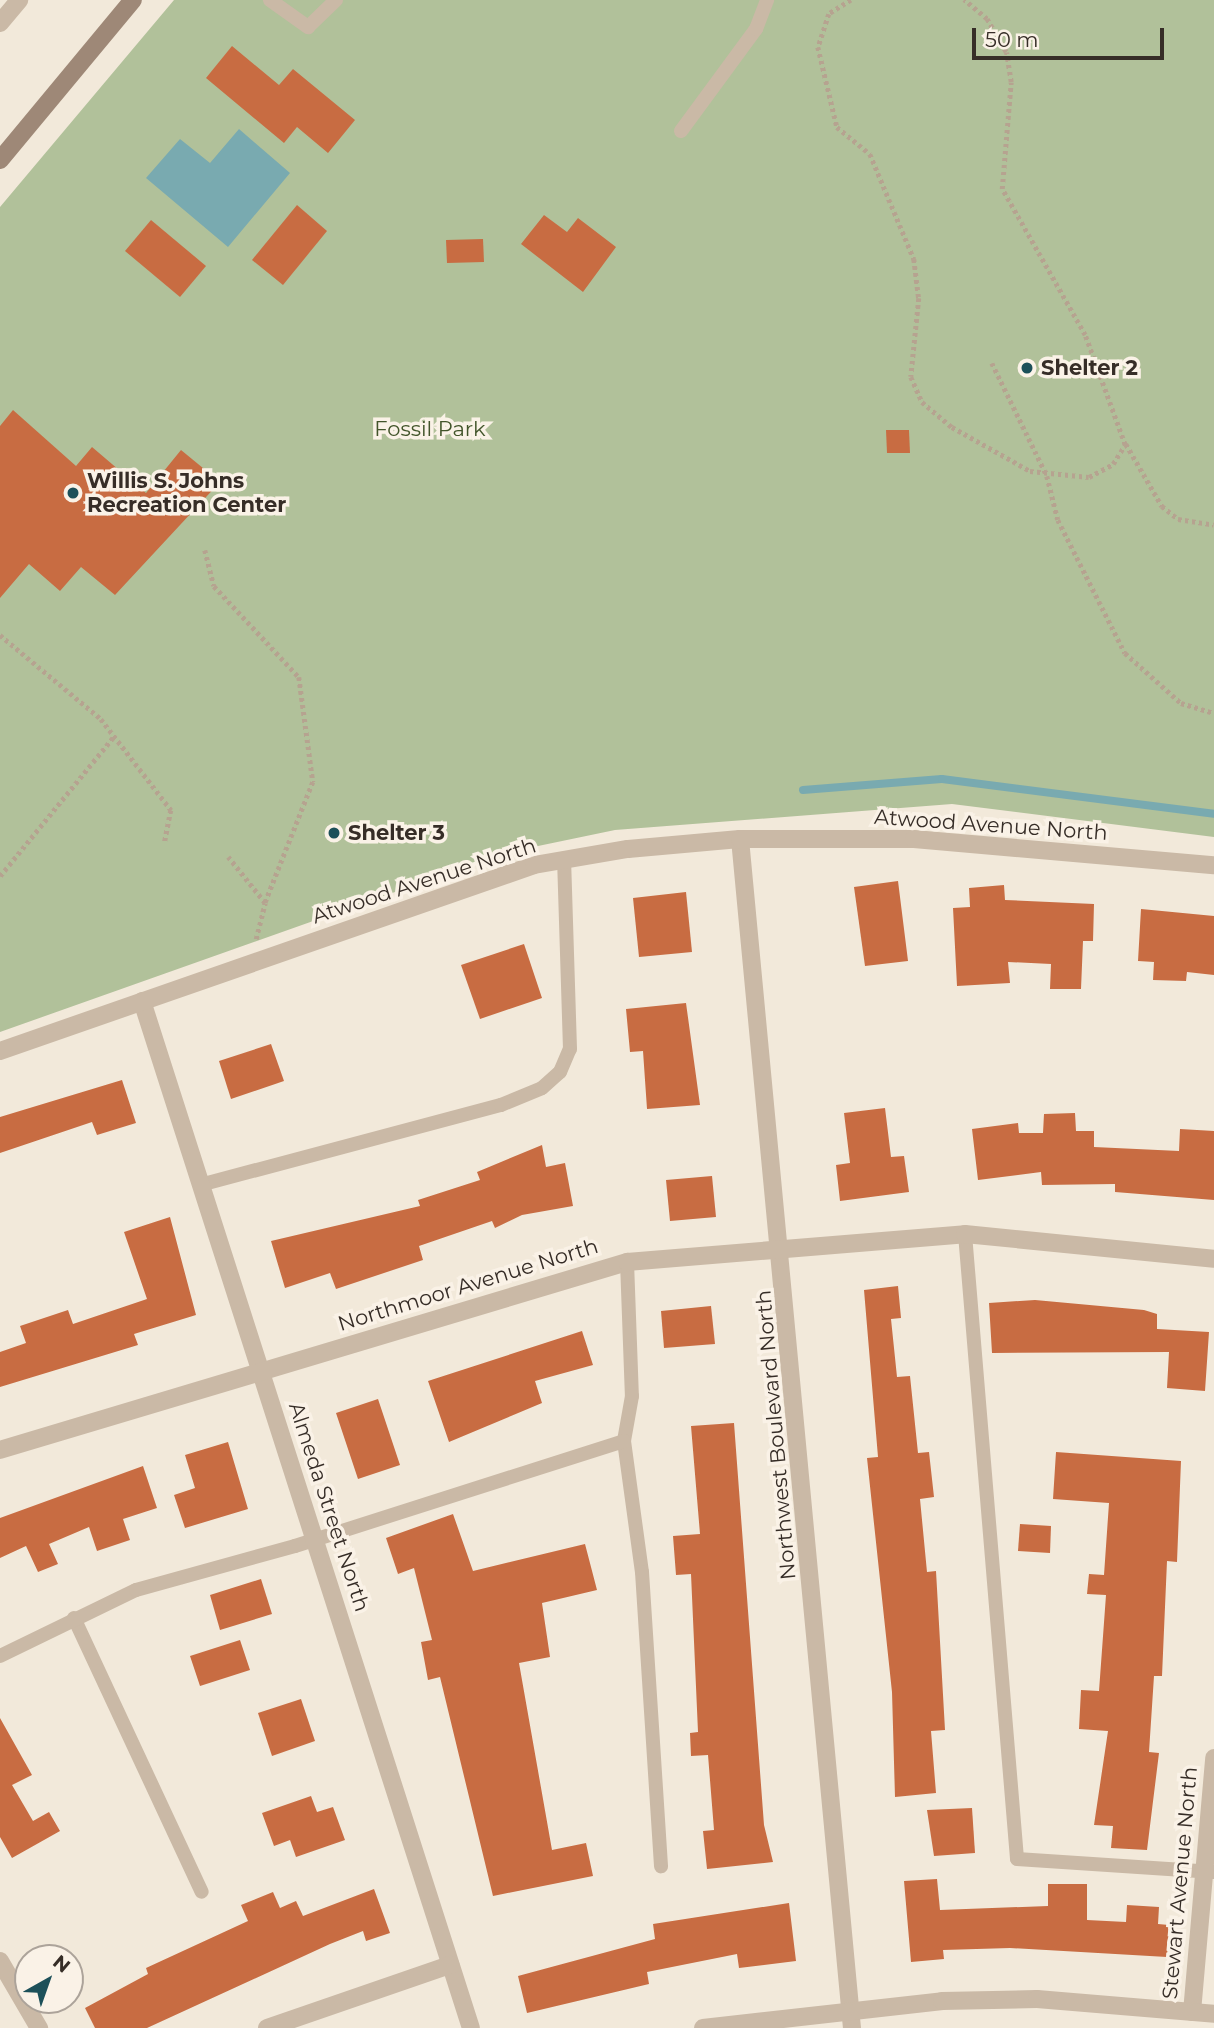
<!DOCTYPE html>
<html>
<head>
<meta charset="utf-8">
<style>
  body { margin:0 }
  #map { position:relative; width:1214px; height:2028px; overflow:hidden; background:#f2e9da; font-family:Montserrat,sans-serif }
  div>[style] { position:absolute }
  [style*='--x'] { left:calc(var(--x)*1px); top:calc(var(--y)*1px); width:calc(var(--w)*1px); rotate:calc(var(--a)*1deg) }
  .green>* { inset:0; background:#b1c19a }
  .water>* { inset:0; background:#79aab0 }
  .stream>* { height:8px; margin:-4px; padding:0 4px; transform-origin:4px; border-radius:4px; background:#79aab0 }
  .building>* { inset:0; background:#c86c42 }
  .path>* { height:4.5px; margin-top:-2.25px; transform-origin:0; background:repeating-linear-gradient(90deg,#b6a390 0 3.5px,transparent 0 7px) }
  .service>* { height:14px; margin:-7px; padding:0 7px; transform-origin:7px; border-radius:7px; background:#cab9a6 }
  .minor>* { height:18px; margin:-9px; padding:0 9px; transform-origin:9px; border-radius:9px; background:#cab9a6 }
  .secondary>* { height:18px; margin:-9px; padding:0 9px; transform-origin:9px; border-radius:9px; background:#9e8877 }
  .dots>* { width:19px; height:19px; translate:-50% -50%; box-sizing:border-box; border:4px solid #faf2e7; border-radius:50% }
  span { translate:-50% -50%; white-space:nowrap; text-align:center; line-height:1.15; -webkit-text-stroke:7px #faf2e7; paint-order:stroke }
  .poi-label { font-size:21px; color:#362d27; font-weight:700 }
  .left { translate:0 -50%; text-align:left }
  .park-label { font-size:21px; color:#42552a }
  .street-label { font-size:21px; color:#362d27 }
  .north { position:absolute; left:14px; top:1944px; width:70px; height:70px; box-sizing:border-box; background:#faf2e7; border:2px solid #aca39a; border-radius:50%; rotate:40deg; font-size:19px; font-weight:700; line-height:28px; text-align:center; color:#362d27 }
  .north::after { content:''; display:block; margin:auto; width:24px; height:32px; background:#1c5059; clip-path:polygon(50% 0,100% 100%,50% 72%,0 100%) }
  .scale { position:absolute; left:972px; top:28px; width:192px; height:32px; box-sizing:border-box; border:4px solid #362d27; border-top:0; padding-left:9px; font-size:21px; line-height:24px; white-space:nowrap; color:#362d27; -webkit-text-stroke:5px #faf2e7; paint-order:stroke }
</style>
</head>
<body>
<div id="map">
  <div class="green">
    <div style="clip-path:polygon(174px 0,1214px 0,1214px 837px,952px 804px,615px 830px,505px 853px,0 1032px,0 207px)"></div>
  </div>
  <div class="water">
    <div style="clip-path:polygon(239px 129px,290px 173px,228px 247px,146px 178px,180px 139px,210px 163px)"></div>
  </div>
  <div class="stream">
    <div style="--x:803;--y:790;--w:139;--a:-4.5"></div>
    <div style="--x:942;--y:779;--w:274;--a:7.3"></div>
  </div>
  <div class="building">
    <div style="clip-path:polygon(232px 46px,279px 85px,293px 69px,355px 120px,328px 153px,297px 127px,284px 143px,206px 78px)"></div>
    <div style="clip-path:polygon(297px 205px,327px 231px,283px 285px,252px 260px)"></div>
    <div style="clip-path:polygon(544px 215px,567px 232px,578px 218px,616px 247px,583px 292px,521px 244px)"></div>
    <div style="clip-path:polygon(151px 220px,206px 266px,180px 297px,125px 251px)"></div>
    <div style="clip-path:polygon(483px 239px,484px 262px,447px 263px,446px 240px)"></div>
    <div style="clip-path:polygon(13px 410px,76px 466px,92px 447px,146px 493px,181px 450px,220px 482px,115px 595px,81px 567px,60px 591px,29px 564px,0 598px,0 426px)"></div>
    <div style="clip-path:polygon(886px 430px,909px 430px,910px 453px,887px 453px)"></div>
    <div style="clip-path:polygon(898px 881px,908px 961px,865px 966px,854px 887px)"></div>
    <div style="clip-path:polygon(1004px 885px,1005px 900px,1094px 904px,1093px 941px,1083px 941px,1081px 989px,1050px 989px,1051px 964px,1008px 962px,1010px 983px,957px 986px,953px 908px,970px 907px,969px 888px)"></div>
    <div style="clip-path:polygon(686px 892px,692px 952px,639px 957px,633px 898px)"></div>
    <div style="clip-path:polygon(1141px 909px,1214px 916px,1214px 975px,1187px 972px,1186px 981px,1153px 980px,1154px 962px,1138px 961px)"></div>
    <div style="clip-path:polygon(524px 944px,542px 998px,480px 1019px,461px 965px)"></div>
    <div style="clip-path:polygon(686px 1003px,700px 1105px,647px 1109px,643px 1051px,630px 1052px,626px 1009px)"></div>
    <div style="clip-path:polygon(271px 1044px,284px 1081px,231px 1099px,219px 1061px)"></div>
    <div style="clip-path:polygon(122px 1080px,136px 1123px,97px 1135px,92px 1122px,0 1153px,0 1117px)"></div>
    <div style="clip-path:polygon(885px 1108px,891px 1157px,904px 1156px,909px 1192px,840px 1201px,836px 1165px,850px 1163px,844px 1113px)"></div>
    <div style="clip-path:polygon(1075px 1113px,1076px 1131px,1094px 1131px,1094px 1147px,1179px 1151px,1180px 1129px,1214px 1131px,1214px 1200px,1115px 1192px,1115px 1184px,1042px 1185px,1041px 1172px,978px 1180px,972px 1129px,1018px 1123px,1019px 1133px,1043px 1133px,1044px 1114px)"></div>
    <div style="clip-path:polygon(542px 1145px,546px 1167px,565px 1163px,573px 1206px,522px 1215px,495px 1228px,492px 1221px,419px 1246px,423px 1260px,336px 1289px,330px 1273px,285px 1288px,271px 1241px,420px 1206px,418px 1200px,480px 1180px,477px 1172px)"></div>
    <div style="clip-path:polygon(712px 1176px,716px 1217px,670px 1221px,666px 1180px)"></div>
    <div style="clip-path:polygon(170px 1217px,196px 1315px,134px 1334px,138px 1345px,0 1387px,0 1352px,26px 1343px,20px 1326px,68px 1310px,73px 1324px,147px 1299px,124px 1232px)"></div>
    <div style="clip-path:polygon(898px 1286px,901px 1318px,891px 1319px,897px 1377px,910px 1376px,918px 1453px,929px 1452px,934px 1497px,920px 1499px,927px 1572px,936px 1571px,945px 1730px,931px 1731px,936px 1793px,895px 1797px,892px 1692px,867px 1458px,878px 1457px,864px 1290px)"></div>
    <div style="clip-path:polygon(1035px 1300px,1144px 1310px,1157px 1314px,1157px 1329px,1209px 1332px,1205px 1391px,1167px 1388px,1169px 1352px,992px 1353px,989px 1303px)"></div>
    <div style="clip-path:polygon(711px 1306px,715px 1344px,664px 1348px,661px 1311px)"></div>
    <div style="clip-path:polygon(582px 1331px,593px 1365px,535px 1381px,542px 1403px,449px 1442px,428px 1381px)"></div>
    <div style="clip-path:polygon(378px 1399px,400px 1465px,358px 1479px,336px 1413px)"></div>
    <div style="clip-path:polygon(734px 1423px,764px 1825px,773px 1862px,707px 1869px,703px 1831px,714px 1830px,708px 1755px,691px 1756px,690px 1733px,698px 1732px,691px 1574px,676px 1575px,673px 1536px,700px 1534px,691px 1426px)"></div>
    <div style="clip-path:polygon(228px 1442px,248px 1509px,185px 1528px,174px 1495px,195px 1488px,185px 1455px)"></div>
    <div style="clip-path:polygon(1056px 1452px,1181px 1461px,1177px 1562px,1167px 1561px,1162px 1676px,1154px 1676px,1149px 1752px,1159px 1753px,1147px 1850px,1111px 1848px,1113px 1826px,1094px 1825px,1108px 1731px,1079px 1729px,1081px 1690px,1099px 1691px,1106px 1595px,1087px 1594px,1089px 1574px,1104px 1575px,1109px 1503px,1053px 1499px)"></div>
    <div style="clip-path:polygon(143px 1466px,157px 1508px,123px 1519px,130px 1540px,97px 1551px,89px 1527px,49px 1544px,58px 1564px,38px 1572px,26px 1546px,0 1558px,0 1518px)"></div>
    <div style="clip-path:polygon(453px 1514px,473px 1571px,585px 1544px,597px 1590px,542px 1603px,550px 1657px,519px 1663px,552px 1850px,586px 1843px,593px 1876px,493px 1896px,440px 1677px,428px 1680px,421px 1642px,432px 1640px,414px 1568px,398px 1574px,386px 1538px)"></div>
    <div style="clip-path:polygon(1020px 1524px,1051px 1526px,1050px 1553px,1018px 1551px)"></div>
    <div style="clip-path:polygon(261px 1579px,272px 1614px,220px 1630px,210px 1595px)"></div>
    <div style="clip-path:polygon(240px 1640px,250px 1670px,200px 1686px,190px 1656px)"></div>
    <div style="clip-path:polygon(301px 1699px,315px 1741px,272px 1756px,258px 1713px)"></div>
    <div style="clip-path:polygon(0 1718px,32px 1775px,12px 1785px,33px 1821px,49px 1812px,60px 1831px,12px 1858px,0 1837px)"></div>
    <div style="clip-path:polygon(311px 1796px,317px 1812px,333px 1807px,345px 1840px,296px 1857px,290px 1840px,274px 1846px,262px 1813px)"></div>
    <div style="clip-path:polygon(972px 1808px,975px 1853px,934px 1856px,927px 1810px)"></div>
    <div style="clip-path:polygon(937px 1879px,940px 1910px,1048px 1906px,1048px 1884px,1087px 1884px,1087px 1920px,1126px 1922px,1127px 1905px,1159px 1907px,1158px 1924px,1169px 1925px,1167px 1957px,1010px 1948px,943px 1950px,944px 1959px,911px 1962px,904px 1881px)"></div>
    <div style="clip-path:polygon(374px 1889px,390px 1933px,366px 1941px,363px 1931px,330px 1944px,147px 2028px,95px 2028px,85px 2008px,148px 1974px,146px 1968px,248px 1921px,241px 1905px,273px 1892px,280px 1908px,296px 1901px,303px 1916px)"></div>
    <div style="clip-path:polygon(789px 1903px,796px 1961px,739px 1968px,737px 1954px,647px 1972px,649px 1984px,527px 2013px,518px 1976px,655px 1939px,653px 1924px)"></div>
  </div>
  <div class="path">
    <div style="--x:851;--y:0;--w:26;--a:148"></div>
    <div style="--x:829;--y:14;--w:35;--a:108"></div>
    <div style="--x:818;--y:47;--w:82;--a:76.6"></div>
    <div style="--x:837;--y:127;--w:43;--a:39.3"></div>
    <div style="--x:870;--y:154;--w:114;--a:67.3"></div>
    <div style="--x:914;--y:259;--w:39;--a:83"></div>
    <div style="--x:919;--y:298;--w:79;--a:95.8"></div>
    <div style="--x:911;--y:377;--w:27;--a:66"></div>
    <div style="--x:922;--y:402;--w:39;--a:40"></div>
    <div style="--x:952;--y:427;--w:90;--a:29.4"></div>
    <div style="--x:1030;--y:471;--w:59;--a:5.8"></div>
    <div style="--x:1089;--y:477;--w:27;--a:-28"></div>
    <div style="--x:1113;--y:464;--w:22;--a:-58"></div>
    <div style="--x:1125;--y:445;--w:117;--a:-110"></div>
    <div style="--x:1085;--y:335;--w:168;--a:-119.6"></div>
    <div style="--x:1002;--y:189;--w:107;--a:-85.2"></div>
    <div style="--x:1011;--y:82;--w:30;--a:-99"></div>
    <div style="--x:1006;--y:52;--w:38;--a:-120"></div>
    <div style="--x:987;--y:19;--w:30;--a:-140"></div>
    <div style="--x:992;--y:363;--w:126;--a:64"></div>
    <div style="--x:1047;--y:476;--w:45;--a:76"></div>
    <div style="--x:1058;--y:520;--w:149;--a:63.3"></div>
    <div style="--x:1125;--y:653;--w:75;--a:41.8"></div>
    <div style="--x:1181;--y:703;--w:34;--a:17"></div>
    <div style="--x:1126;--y:444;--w:72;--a:59.9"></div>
    <div style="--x:1162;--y:506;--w:21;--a:39"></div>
    <div style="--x:1178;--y:519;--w:36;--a:9"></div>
    <div style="--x:205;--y:550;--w:37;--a:76"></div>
    <div style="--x:214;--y:586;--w:125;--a:47"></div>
    <div style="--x:299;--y:677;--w:106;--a:82.4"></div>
    <div style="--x:313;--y:782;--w:130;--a:111.6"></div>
    <div style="--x:265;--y:903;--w:59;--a:-128.8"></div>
    <div style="--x:0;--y:635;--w:131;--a:39.7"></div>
    <div style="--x:101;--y:719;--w:115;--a:52.4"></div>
    <div style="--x:171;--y:810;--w:33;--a:101"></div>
    <div style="--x:0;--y:876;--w:181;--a:-50.8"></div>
    <div style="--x:256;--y:939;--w:37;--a:-76"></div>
  </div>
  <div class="service">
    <div style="--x:270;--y:0;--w:47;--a:35.4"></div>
    <div style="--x:308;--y:27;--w:39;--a:-44"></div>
    <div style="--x:681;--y:131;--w:127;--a:-53.7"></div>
    <div style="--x:756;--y:29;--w:31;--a:-69"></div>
    <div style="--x:200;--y:1185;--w:311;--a:-14.9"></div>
    <div style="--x:501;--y:1105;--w:44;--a:-22.5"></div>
    <div style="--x:542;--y:1088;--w:24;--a:-42"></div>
    <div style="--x:560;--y:1072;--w:25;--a:-67"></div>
    <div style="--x:570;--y:1049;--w:189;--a:-91.8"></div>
    <div style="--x:965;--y:1234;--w:627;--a:85.24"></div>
    <div style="--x:1017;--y:1859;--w:197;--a:3.8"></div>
    <div style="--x:627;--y:1262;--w:134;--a:87.9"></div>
    <div style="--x:632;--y:1396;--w:46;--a:100.1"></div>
    <div style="--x:624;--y:1441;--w:132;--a:82.2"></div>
    <div style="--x:642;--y:1572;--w:295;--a:86.3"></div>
    <div style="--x:74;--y:1618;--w:302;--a:65"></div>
    <div style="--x:0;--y:1656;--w:151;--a:-25.9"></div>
    <div style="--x:136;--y:1590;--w:165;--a:-15.5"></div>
    <div style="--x:295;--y:1546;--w:345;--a:-17.7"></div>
  </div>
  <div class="minor">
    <div style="--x:0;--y:23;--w:30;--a:-50"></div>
    <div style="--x:740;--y:839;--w:1194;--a:84.62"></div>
    <div style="--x:142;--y:1001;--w:1078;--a:72.24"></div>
    <div style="--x:0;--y:1051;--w:565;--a:-19.2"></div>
    <div style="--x:534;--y:865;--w:95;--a:-9.7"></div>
    <div style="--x:628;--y:849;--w:112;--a:-5.1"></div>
    <div style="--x:740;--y:839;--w:174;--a:0"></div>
    <div style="--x:914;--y:839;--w:301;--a:5"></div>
    <div style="--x:0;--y:1450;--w:655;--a:-16.69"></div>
    <div style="--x:627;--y:1262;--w:339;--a:-4.7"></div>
    <div style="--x:965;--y:1234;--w:250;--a:5.7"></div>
    <div style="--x:0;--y:1961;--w:78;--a:59.8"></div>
    <div style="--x:1192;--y:2012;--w:255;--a:-85"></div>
    <div style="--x:267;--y:2028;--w:194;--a:-19"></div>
    <div style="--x:703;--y:2028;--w:241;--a:-6.4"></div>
    <div style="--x:942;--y:2001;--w:95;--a:-1.2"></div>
    <div style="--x:1037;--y:1999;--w:178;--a:4.8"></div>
  </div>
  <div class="secondary">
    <div style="--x:0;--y:160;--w:208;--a:-50.3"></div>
  </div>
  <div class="dots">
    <div style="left:1027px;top:368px;background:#1c5059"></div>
    <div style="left:73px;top:493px;background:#1c5059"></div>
    <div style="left:334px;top:833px;background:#1c5059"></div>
  </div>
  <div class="poi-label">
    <span class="left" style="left:1041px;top:368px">Shelter 2</span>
    <span class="left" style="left:87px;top:493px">Willis S. Johns<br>Recreation Center</span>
    <span class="left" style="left:348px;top:833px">Shelter 3</span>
  </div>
  <div class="park-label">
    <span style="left:430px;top:429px">Fossil Park</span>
  </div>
  <div class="street-label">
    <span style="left:991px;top:825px;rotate:4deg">Atwood Avenue North</span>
    <span style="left:424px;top:881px;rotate:-18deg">Atwood Avenue North</span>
    <span style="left:468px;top:1285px;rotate:-17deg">Northmoor Avenue North</span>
    <span style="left:776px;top:1435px;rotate:-95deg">Northwest Boulevard North</span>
    <span style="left:329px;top:1507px;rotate:72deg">Almeda Street North</span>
    <span style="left:1180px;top:1883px;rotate:-85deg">Stewart Avenue North</span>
  </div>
  <div class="north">N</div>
  <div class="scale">50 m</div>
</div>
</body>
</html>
